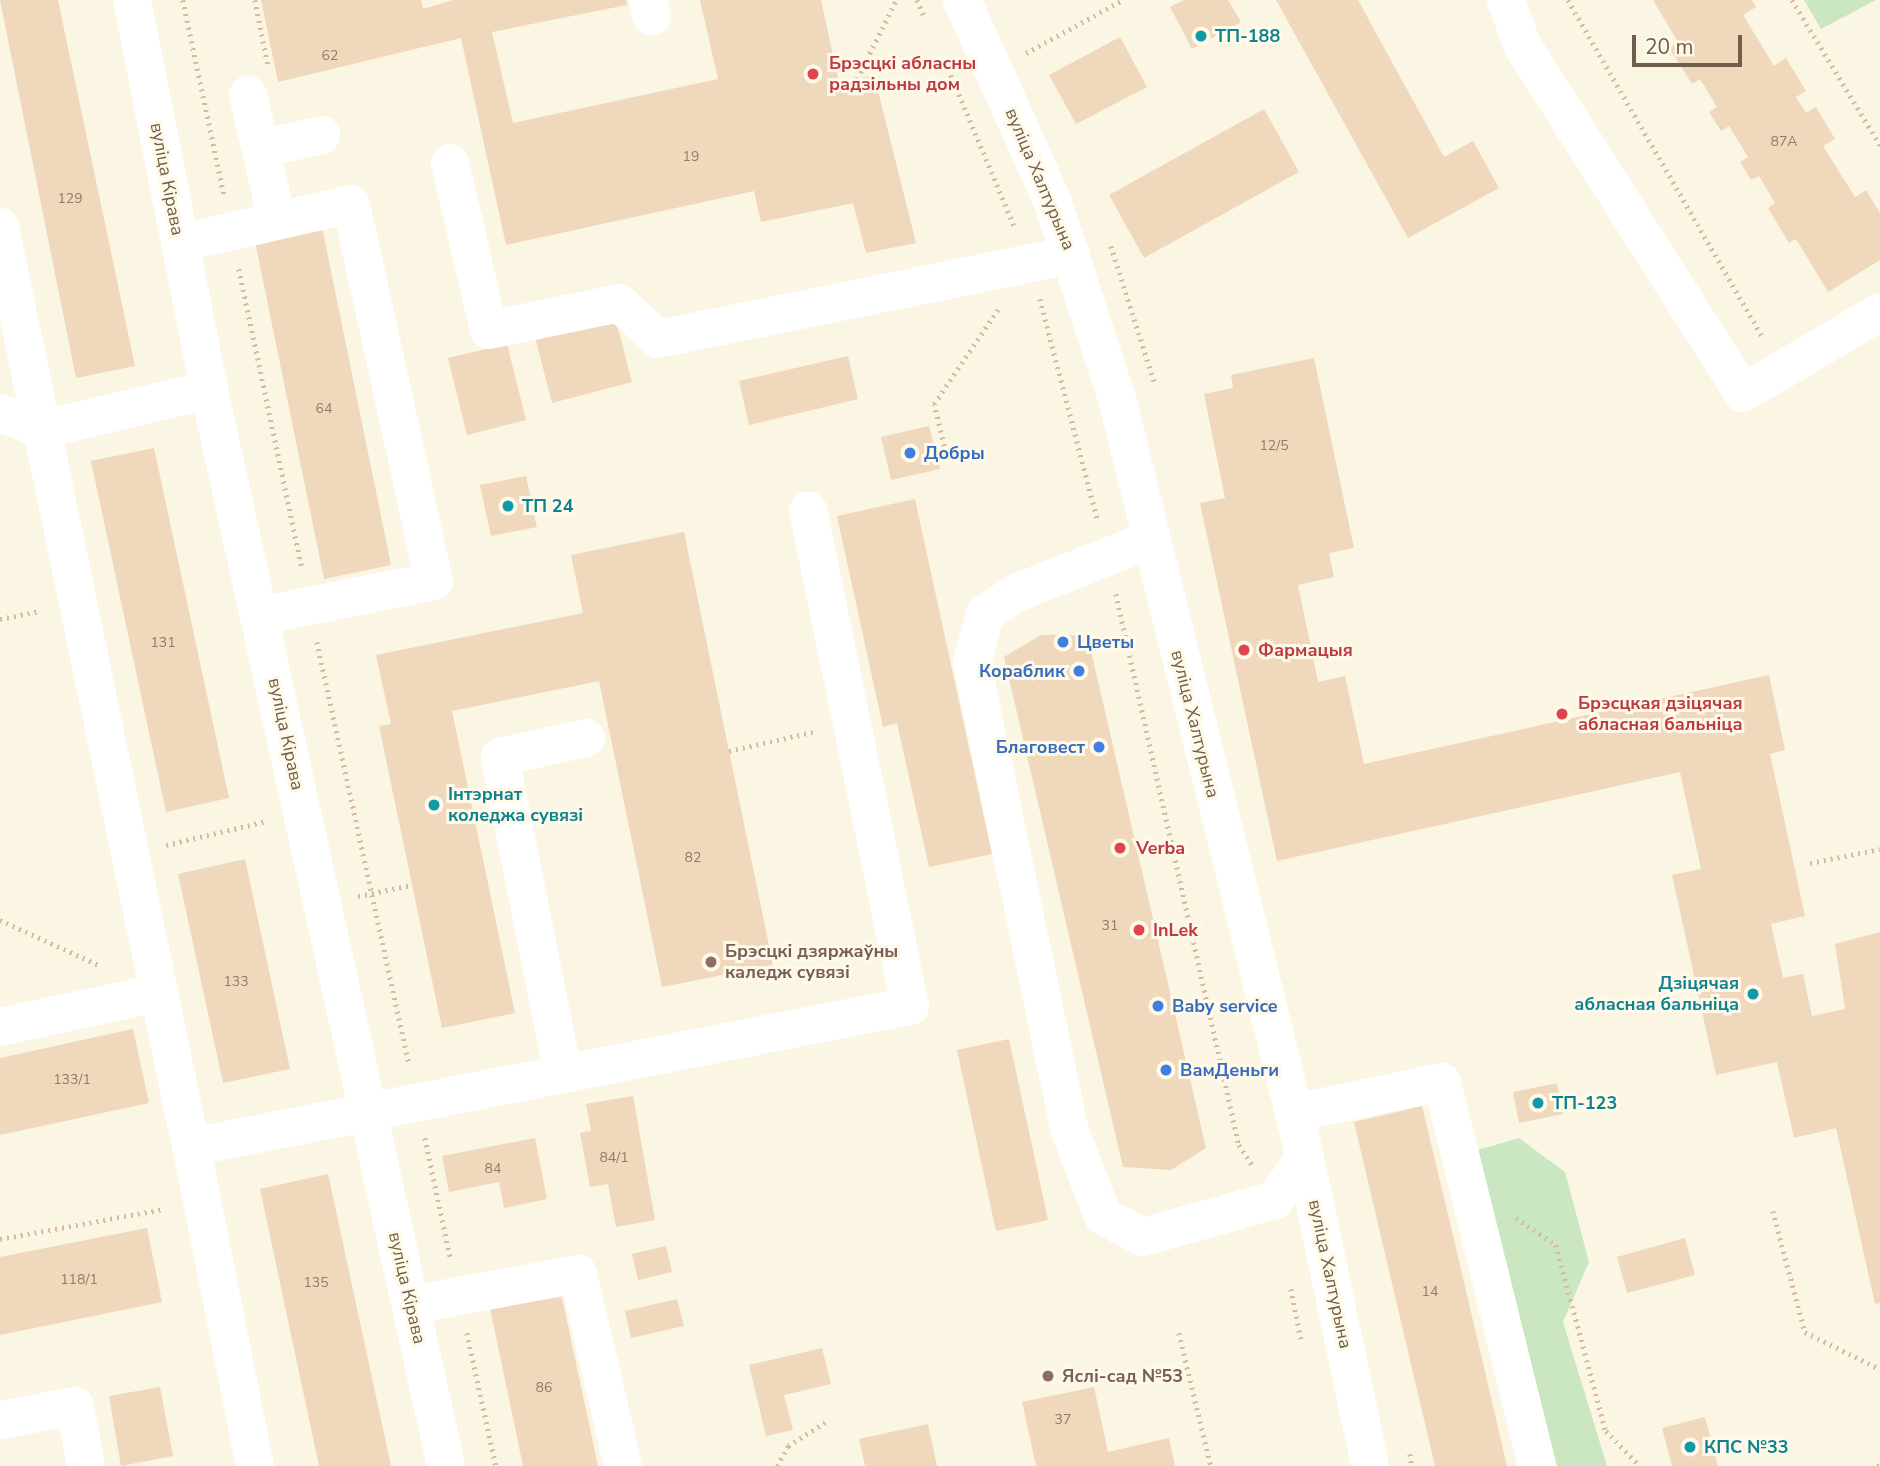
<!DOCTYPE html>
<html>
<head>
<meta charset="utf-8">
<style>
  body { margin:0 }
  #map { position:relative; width:1880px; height:1466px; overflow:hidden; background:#fbf5e3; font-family:"Nunito Sans",sans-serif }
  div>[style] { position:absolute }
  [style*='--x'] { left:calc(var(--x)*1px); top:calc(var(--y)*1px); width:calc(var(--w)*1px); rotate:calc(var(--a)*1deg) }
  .green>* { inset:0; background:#cbe7c2 }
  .building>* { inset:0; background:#efd8bc }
  .path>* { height:4.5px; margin-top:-2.25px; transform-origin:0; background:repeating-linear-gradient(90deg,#d3bc9f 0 2px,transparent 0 7px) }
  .minor>* { height:38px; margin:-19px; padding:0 19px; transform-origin:19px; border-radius:19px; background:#fff }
  .dots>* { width:19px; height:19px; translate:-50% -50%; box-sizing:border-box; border:4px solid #fef9e8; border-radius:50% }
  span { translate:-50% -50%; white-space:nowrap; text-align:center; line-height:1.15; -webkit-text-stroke:6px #fef9e8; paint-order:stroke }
  .number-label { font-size:14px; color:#907c66 }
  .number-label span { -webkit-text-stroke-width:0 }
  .culture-label { font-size:18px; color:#0d838f; font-weight:700 }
  .left { translate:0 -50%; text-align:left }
  .right { translate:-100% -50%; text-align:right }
  .health-label { font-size:18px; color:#be3a42; font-weight:700 }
  .street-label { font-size:18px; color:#715e4a }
  .shop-label { font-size:18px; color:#366cbe; font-weight:700 }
  .education-label { font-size:18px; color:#785e54; font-weight:700 }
  .scale { position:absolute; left:1632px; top:35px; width:110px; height:32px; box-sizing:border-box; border:4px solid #715e4a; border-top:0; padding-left:9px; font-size:21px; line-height:24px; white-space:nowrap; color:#715e4a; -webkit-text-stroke:5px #fef9e8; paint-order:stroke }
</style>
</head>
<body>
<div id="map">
  <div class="green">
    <div style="clip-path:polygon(1804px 0,1876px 0,1821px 29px)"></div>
    <div style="clip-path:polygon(1519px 1138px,1565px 1172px,1589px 1262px,1563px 1322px,1607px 1466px,1557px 1466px,1478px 1150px)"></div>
  </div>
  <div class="building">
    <div style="clip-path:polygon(0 0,58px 0,135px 366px,76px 378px)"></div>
    <div style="clip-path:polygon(261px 0,421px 0,423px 9px,453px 0,626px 0,627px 5px,492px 32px,513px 123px,718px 79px,700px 0,821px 0,839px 83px,874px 75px,916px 243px,866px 253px,853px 203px,761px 222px,754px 191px,506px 245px,461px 38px,278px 82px)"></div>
    <div style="clip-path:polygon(1184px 0,1228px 0,1241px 22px,1192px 49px,1170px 7px)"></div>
    <div style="clip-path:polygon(1276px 0,1358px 0,1444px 157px,1473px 141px,1499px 188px,1408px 238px)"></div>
    <div style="clip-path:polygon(1653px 0,1752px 0,1756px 7px,1743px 15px,1774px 66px,1786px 58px,1806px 91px,1796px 97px,1806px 113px,1816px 107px,1835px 139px,1823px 146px,1855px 197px,1866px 190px,1880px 213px,1880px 260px,1828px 292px,1796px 239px,1789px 243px,1768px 208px,1775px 203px,1759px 176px,1751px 180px,1740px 162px,1748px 157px,1729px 126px,1721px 131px,1709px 112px,1717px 107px,1700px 79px,1692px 84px,1669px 48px,1678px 42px)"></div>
    <div style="clip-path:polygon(1120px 37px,1147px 87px,1076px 124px,1049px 75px)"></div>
    <div style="clip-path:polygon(1264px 109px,1299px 172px,1144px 258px,1109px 195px)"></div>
    <div style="clip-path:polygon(322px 227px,391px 565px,324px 579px,255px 241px)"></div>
    <div style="clip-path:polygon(615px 317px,632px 382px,552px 403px,535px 337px)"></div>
    <div style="clip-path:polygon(507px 344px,526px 420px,467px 435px,448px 358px)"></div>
    <div style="clip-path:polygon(848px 356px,858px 399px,749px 425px,739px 381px)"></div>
    <div style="clip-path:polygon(1314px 358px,1354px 548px,1329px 553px,1334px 577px,1298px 585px,1318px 682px,1345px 676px,1364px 764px,1769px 675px,1785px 750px,1770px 754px,1805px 916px,1771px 924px,1783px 978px,1803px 974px,1812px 1016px,1845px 1009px,1835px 944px,1880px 932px,1880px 1303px,1875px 1304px,1836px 1128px,1794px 1138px,1777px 1062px,1716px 1075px,1672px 875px,1701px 869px,1680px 772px,1277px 861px,1200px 503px,1225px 498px,1204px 394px,1233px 388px,1231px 375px)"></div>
    <div style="clip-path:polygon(929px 426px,940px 469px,891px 480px,881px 437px)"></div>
    <div style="clip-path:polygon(154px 448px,229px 798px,166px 812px,91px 461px)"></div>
    <div style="clip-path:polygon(526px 476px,537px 527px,491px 536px,480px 485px)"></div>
    <div style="clip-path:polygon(915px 499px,992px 854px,929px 867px,897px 723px,883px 727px,837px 516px)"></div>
    <div style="clip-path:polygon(684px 532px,773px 965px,662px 987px,599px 681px,452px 711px,515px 1013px,442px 1028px,379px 726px,391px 724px,376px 655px,583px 613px,571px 555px)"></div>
    <div style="clip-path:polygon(1064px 634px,1088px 638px,1206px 1148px,1171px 1170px,1123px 1167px,1004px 657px,1041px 635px)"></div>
    <div style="clip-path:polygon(245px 859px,290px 1069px,223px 1083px,178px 874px)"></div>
    <div style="clip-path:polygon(133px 1029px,149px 1103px,0 1135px,0 1058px)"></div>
    <div style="clip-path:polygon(1009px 1039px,1048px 1220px,996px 1231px,957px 1050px)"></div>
    <div style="clip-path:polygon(1557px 1083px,1563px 1114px,1519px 1123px,1513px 1092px)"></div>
    <div style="clip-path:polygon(633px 1096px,655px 1220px,616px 1227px,608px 1184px,590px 1187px,580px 1133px,591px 1131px,586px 1104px)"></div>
    <div style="clip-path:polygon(1422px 1106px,1456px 1248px,1507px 1466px,1435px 1466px,1354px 1122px)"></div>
    <div style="clip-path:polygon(535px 1138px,547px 1199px,504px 1208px,499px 1182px,449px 1192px,442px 1156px)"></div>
    <div style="clip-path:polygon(328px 1174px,391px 1466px,319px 1466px,306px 1405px,260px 1189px)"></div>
    <div style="clip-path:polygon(147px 1228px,162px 1302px,0 1335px,0 1257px)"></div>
    <div style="clip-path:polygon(1685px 1238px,1695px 1275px,1627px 1293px,1617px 1257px)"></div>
    <div style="clip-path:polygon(666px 1246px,672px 1272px,638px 1280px,632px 1254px)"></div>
    <div style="clip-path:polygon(561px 1293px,598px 1466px,523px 1466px,490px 1308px)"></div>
    <div style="clip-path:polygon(677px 1299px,684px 1326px,631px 1338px,625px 1311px)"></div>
    <div style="clip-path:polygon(822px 1348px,831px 1384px,784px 1395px,793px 1430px,766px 1436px,749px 1365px)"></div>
    <div style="clip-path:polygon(160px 1387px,173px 1456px,121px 1466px,109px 1396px)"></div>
    <div style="clip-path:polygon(1094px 1387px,1108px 1452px,1169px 1438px,1175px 1466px,1036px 1466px,1022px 1402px)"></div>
    <div style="clip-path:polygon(1705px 1417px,1718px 1466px,1672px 1466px,1662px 1428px)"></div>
    <div style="clip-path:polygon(928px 1424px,937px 1466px,865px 1466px,859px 1439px)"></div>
  </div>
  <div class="path">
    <div style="--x:183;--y:0;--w:199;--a:78.1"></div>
    <div style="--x:255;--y:0;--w:66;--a:78.7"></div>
    <div style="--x:917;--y:0;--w:17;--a:66"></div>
    <div style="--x:1568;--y:0;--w:390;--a:60"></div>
    <div style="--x:1792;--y:0;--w:170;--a:58.7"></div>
    <div style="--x:1026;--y:53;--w:111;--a:-28.7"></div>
    <div style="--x:951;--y:75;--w:166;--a:67.3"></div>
    <div style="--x:857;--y:79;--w:88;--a:-63.7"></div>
    <div style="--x:1111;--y:246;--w:142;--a:72.3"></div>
    <div style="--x:239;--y:269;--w:307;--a:78.1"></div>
    <div style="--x:1040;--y:299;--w:229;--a:75.4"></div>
    <div style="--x:944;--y:446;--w:43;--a:-103.4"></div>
    <div style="--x:934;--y:404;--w:115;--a:-56"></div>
    <div style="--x:1116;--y:594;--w:565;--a:77.42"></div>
    <div style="--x:1239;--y:1145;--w:25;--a:56"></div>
    <div style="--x:0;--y:619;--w:41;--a:-11.3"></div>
    <div style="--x:317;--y:642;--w:433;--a:77.7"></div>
    <div style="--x:729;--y:751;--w:90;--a:-12.8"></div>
    <div style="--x:166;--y:845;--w:104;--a:-13.4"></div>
    <div style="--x:1810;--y:863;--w:71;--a:-11.3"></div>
    <div style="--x:358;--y:896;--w:55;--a:-11.5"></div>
    <div style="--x:0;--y:920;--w:111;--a:24.5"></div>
    <div style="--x:425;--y:1138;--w:125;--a:78"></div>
    <div style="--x:1773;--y:1211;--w:125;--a:75.2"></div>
    <div style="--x:1805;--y:1332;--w:84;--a:26.3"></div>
    <div style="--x:1516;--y:1218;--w:48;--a:34"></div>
    <div style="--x:1556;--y:1245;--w:193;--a:75"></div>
    <div style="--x:1606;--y:1431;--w:49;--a:45.8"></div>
    <div style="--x:0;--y:1239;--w:167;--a:-10.4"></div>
    <div style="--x:1291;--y:1289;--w:51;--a:78.7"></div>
    <div style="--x:467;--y:1333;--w:136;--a:77.7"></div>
    <div style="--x:1179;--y:1333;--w:137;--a:76.5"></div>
    <div style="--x:1410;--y:1454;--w:12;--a:81"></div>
    <div style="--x:777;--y:1466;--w:23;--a:-61"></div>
    <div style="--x:788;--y:1446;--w:49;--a:-32.4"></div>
    <div style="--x:1877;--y:1466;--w:3;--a:-18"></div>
  </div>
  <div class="minor">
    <div style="--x:132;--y:0;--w:398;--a:78.8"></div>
    <div style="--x:209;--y:390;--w:1102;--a:77.58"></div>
    <div style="--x:648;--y:0;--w:17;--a:77"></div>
    <div style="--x:962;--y:0;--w:219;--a:65.8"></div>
    <div style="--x:1052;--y:200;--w:209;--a:71.9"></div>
    <div style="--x:1117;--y:399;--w:781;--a:76.07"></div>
    <div style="--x:1305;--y:1157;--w:316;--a:78.1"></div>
    <div style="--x:1506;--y:0;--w:48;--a:70.4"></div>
    <div style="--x:1522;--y:45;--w:412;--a:57.6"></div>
    <div style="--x:1743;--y:393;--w:159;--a:-30.6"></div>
    <div style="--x:248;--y:95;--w:128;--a:76.9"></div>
    <div style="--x:261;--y:149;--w:62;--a:-13.1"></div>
    <div style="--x:450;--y:163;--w:171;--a:76.9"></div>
    <div style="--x:489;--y:330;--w:133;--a:-11.7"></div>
    <div style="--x:619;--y:303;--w:53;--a:42.7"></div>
    <div style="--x:658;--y:339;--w:422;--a:-11.5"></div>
    <div style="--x:0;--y:227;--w:940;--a:78.27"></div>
    <div style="--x:180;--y:243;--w:175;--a:-12.8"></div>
    <div style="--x:351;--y:204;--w:386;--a:77.6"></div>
    <div style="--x:434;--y:581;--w:177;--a:168.6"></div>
    <div style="--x:0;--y:413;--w:46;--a:20.4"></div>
    <div style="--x:43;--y:429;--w:171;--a:-13.2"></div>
    <div style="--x:1150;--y:540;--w:144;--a:158.4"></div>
    <div style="--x:1016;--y:593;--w:37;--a:146"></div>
    <div style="--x:985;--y:614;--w:51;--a:104.9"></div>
    <div style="--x:972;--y:663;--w:478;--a:78.2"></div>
    <div style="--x:1070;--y:1131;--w:91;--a:68.8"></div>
    <div style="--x:1103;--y:1216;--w:45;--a:27.7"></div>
    <div style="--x:1143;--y:1237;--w:137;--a:-15.7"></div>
    <div style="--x:1275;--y:1200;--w:52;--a:-55.1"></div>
    <div style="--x:0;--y:1027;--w:163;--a:-12.1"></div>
    <div style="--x:563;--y:1073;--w:322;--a:-101.3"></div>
    <div style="--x:500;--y:757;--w:88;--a:-12.5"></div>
    <div style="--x:1294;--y:1113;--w:151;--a:-11.8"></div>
    <div style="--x:1442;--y:1082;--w:396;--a:76.1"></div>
    <div style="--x:411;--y:1305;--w:170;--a:-10.5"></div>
    <div style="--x:578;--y:1274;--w:197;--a:76.8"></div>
    <div style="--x:0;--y:1420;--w:76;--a:-10.6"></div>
    <div style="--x:75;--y:1406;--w:61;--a:79.6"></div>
    <div style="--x:255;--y:1466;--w:325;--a:-101.3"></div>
    <div style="--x:191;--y:1147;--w:733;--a:-11.1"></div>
    <div style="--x:910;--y:1006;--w:506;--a:-101.62"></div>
  </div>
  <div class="dots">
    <div style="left:1201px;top:36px;background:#0f9aa8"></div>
    <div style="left:813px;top:74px;background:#e0444e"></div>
    <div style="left:910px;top:453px;background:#3f7fe0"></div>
    <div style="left:508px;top:506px;background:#0f9aa8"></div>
    <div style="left:1063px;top:642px;background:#3f7fe0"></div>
    <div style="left:1244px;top:650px;background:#e0444e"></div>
    <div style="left:1079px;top:671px;background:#3f7fe0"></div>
    <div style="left:1562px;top:714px;background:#e0444e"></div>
    <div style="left:1099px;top:747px;background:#3f7fe0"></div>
    <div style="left:434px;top:805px;background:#0f9aa8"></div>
    <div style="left:1120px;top:848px;background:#e0444e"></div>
    <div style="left:1139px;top:930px;background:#e0444e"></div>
    <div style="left:711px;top:962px;background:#8d6e63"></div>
    <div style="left:1753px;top:994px;background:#0f9aa8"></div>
    <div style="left:1158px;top:1006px;background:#3f7fe0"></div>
    <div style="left:1166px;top:1070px;background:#3f7fe0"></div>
    <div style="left:1538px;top:1103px;background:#0f9aa8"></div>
    <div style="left:1048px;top:1376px;background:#8d6e63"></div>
    <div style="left:1690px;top:1447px;background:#0f9aa8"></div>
  </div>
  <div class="number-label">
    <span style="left:330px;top:56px">62</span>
    <span style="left:1784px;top:142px">87А</span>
    <span style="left:691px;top:157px">19</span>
    <span style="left:70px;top:199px">129</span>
    <span style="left:324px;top:409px">64</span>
    <span style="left:1274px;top:446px">12/5</span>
    <span style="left:163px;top:643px">131</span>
    <span style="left:693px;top:858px">82</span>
    <span style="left:1110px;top:926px">31</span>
    <span style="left:236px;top:982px">133</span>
    <span style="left:72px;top:1080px">133/1</span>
    <span style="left:614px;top:1158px">84/1</span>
    <span style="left:493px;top:1169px">84</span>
    <span style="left:79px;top:1280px">118/1</span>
    <span style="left:316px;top:1283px">135</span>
    <span style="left:1430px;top:1292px">14</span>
    <span style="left:544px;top:1388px">86</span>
    <span style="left:1063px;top:1420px">37</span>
  </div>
  <div class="culture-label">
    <span class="left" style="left:1215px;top:36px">ТП-188</span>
    <span class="left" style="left:522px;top:506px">ТП 24</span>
    <span class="left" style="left:448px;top:805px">Інтэрнат<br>коледжа сувязі</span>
    <span class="right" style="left:1739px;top:994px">Дзіцячая<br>абласная бальніца</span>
    <span class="left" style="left:1552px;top:1103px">ТП-123</span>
    <span class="left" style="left:1704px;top:1447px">КПС №33</span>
  </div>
  <div class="health-label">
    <span class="left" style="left:829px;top:74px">Брэсцкі абласны<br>радзільны дом</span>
    <span class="left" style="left:1258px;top:650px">Фармацыя</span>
    <span class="left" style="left:1578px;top:714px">Брэсцкая дзіцячая<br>абласная бальніца</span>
    <span class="left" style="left:1136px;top:848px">Verba</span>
    <span class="left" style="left:1153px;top:930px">InLek</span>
  </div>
  <div class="street-label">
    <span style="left:167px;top:179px;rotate:79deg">вуліца Кірава</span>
    <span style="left:1040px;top:179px;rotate:67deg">вуліца Халтурына</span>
    <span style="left:1195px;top:724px;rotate:76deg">вуліца Халтурына</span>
    <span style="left:286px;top:734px;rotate:78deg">вуліца Кірава</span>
    <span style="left:1330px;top:1274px;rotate:78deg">вуліца Халтурына</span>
    <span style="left:407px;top:1288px;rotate:77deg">вуліца Кірава</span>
  </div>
  <div class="shop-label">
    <span class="left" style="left:924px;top:453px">Добры</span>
    <span class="left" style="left:1077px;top:642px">Цветы</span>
    <span class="right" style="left:1065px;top:671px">Кораблик</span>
    <span class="right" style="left:1085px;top:747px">Благовест</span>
    <span class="left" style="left:1172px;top:1006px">Baby service</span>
    <span class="left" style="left:1180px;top:1070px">ВамДеньги</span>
  </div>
  <div class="education-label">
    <span class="left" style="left:725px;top:962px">Брэсцкі дзяржаўны<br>каледж сувязі</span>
    <span class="left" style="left:1062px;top:1376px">Яслі-сад №53</span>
  </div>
  <div class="scale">20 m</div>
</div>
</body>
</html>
